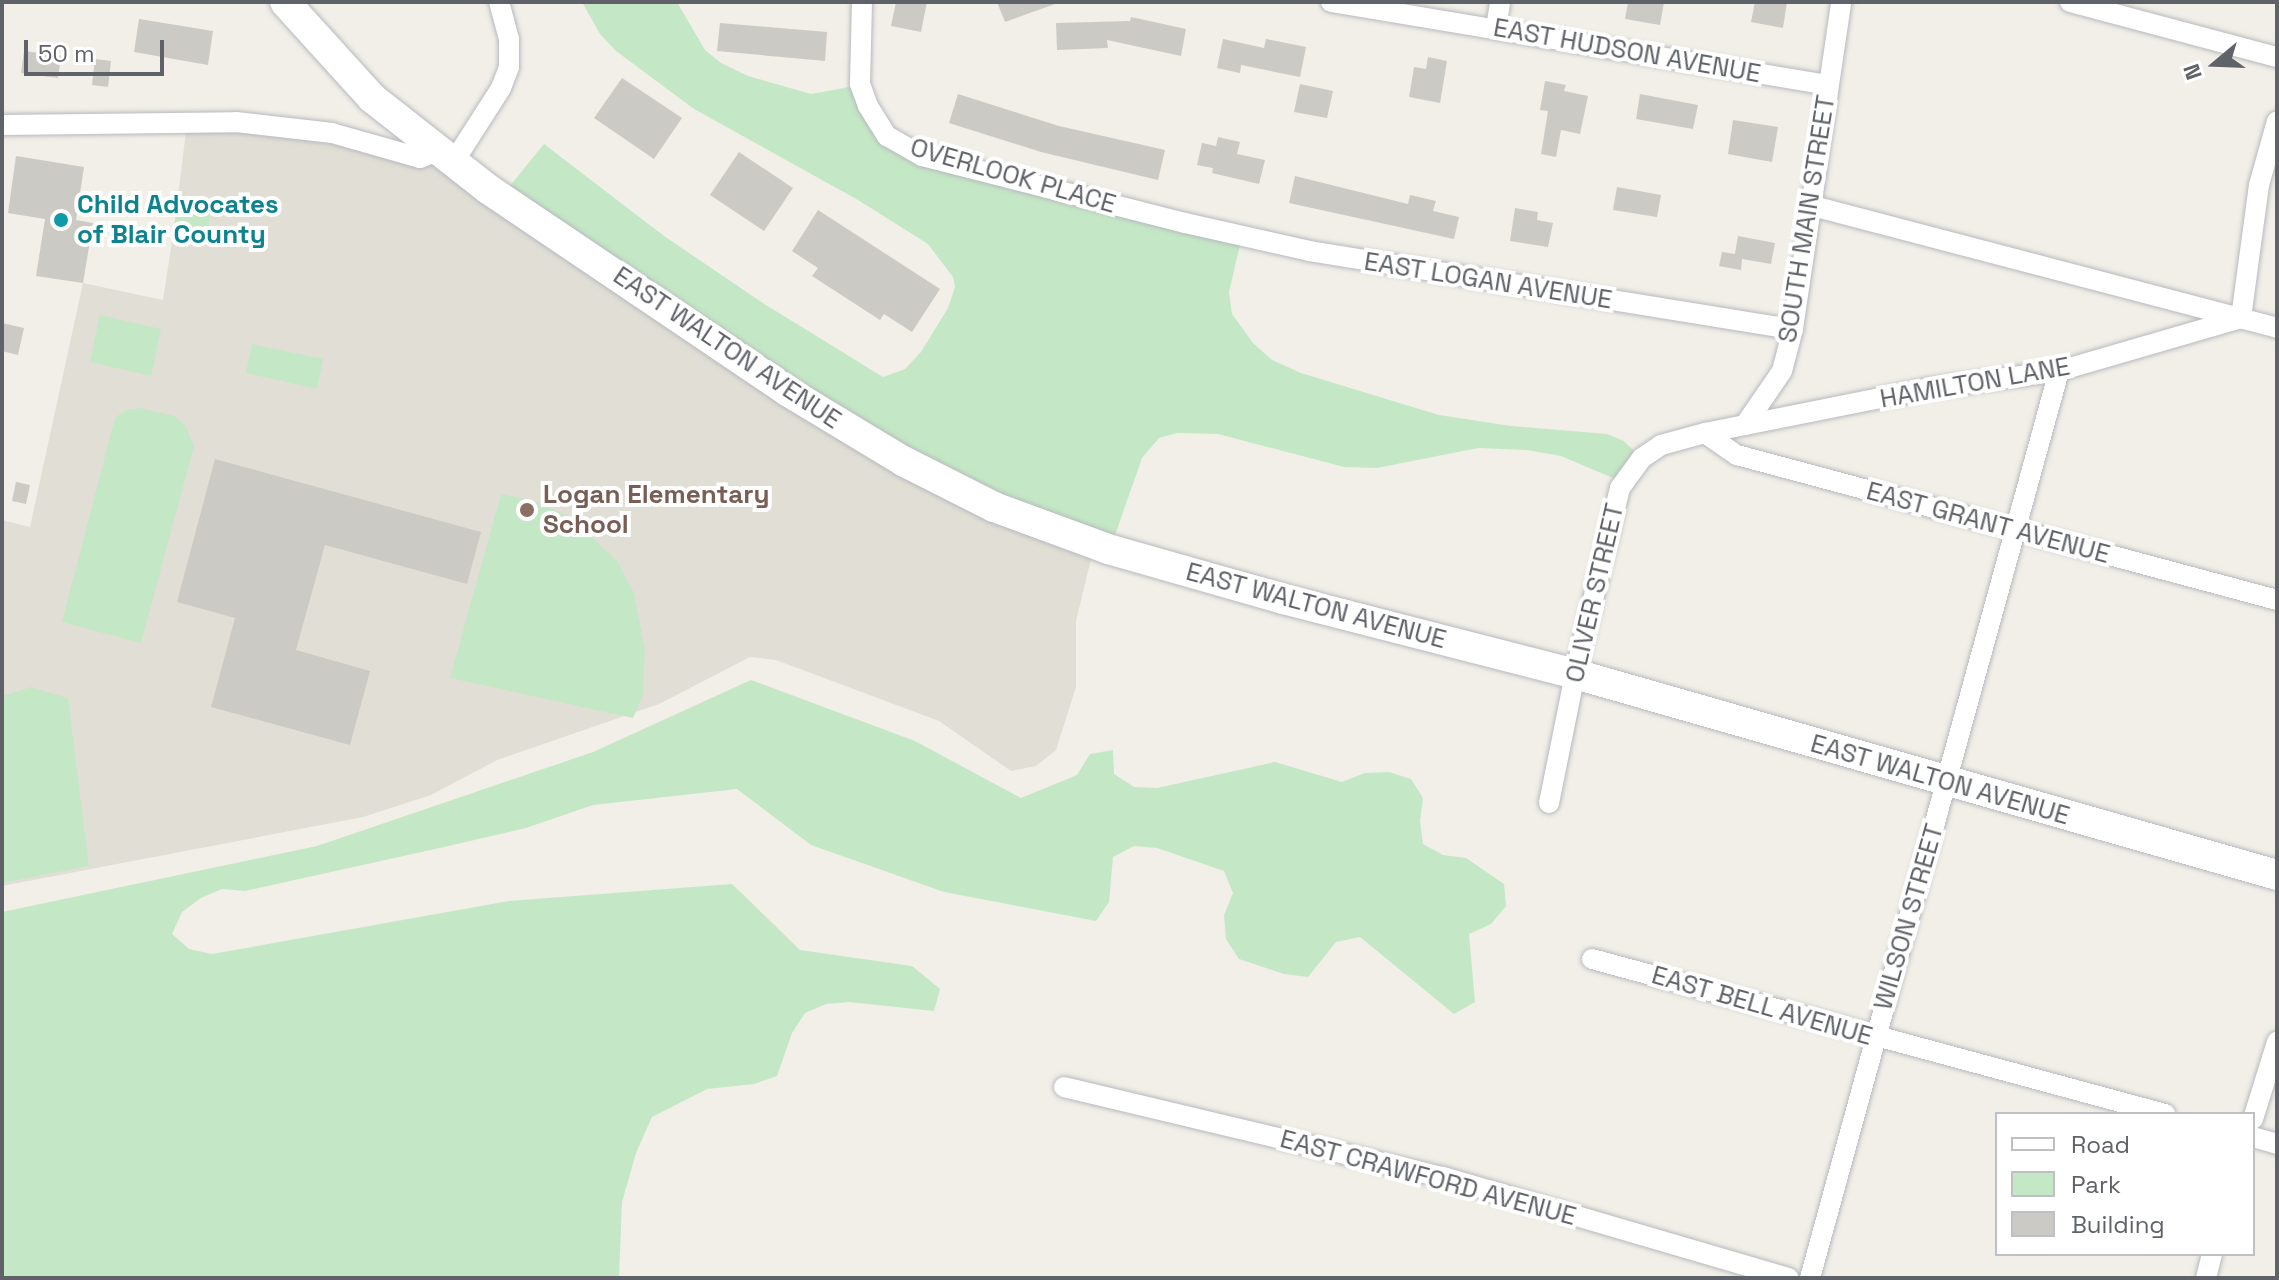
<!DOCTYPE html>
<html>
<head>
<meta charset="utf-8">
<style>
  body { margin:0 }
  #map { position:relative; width:2279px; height:1280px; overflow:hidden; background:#f1efe7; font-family:"Space Grotesk",sans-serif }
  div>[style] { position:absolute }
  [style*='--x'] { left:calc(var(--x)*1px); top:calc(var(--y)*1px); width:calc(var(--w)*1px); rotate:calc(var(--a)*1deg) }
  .education>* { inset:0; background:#e1ded5 }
  .green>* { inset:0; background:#c4e8c5 }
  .building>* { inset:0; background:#cccac4 }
  .roads { filter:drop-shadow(0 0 2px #b7b9be) drop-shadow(0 0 2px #b7b9be) }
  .minor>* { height:20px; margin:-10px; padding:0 10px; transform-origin:10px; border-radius:10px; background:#fff }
  .secondary>* { height:30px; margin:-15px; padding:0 15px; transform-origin:15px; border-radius:15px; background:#fff }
  .dots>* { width:22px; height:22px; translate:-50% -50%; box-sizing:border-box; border:4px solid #fff; border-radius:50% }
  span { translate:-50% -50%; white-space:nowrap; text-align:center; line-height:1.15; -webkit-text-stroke:8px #fff; paint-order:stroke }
  .street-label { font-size:26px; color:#5f6268 }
  .culture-label { font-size:26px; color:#0d838f; font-weight:700 }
  .left { translate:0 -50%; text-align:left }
  .education-label { font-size:26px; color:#785e54; font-weight:700 }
  .frame { position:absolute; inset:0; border:4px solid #5f6268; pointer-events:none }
  .legend { position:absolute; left:1995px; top:1112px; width:260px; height:144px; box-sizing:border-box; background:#fff; border:2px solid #bfc0c3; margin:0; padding:10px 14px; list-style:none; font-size:24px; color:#5f6268 }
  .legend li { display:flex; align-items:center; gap:16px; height:40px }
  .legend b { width:40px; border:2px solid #bfc0c3 }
  .north { position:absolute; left:2175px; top:24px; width:80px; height:80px; -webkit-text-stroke:6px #fff; paint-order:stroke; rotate:251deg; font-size:22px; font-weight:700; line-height:32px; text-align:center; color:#5f6268 }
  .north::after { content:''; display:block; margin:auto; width:28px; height:36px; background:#5f6268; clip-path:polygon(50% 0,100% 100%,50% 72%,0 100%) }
  .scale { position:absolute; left:24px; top:40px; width:140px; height:36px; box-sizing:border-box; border:4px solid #5f6268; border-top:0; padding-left:10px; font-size:24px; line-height:28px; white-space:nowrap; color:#5f6268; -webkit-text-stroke:6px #fff; paint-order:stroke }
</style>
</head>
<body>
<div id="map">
  <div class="education">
    <div style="clip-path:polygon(236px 122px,427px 158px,1097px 534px,1076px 621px,1076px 687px,1056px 750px,1036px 766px,1011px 771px,939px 721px,776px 660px,750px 657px,659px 704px,497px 760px,431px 795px,363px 817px,2px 886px,2px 520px,30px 527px,83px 283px,163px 300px,172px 241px,206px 246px,211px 210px,177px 205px,187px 123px)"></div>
  </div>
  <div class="green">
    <div style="clip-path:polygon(582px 2px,677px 2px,705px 50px,721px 63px,748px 76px,811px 94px,860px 85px,887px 136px,1242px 236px,1229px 292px,1232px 314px,1253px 343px,1272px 360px,1301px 373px,1439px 415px,1511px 426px,1607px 434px,1624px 441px,1639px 456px,1620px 481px,1561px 456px,1527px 450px,1478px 448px,1377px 468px,1344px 467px,1218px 434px,1177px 433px,1159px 438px,1142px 458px,1114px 538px,954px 482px,501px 197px,544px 144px,664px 236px,766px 305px,883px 377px,905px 369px,921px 352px,948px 308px,955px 287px,953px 277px,928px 244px,858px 200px,694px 109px,616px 51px,600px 34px)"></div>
    <div style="clip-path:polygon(177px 205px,211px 210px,206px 246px,172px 241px)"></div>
    <div style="clip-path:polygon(100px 315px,161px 329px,151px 376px,90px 362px)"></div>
    <div style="clip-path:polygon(252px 344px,323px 359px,317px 389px,246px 373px)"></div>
    <div style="clip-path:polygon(141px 408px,174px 416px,185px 425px,194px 446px,141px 643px,62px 622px,115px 418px,126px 410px)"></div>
    <div style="clip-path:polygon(501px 494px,530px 500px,569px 516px,617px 561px,634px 593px,645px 651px,643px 695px,633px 718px,450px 678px)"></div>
    <div style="clip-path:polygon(751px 680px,915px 741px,1021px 798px,1077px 775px,1090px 754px,1113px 750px,1114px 774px,1134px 787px,1157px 788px,1275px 762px,1342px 782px,1365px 773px,1389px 772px,1411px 779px,1423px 798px,1420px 821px,1423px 844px,1443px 855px,1466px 858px,1504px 884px,1506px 906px,1491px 924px,1469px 934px,1475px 1002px,1454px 1014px,1360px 937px,1336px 942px,1308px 977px,1284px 974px,1239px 959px,1226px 939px,1224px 915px,1233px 893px,1224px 871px,1157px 848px,1134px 846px,1113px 857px,1109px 902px,1096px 921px,944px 892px,811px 845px,737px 789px,593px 805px,526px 828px,444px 847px,245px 891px,222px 889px,201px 898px,182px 912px,172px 934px,189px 949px,212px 954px,509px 901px,732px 884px,800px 950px,912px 966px,940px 989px,934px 1011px,849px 1002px,826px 1004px,805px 1013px,792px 1033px,777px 1076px,754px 1084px,707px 1089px,652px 1117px,636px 1153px,622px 1202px,619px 1278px,2px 1278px,2px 912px,317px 846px,593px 752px)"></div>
    <div style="clip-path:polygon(31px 687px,68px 698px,89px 866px,2px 883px,2px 696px)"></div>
  </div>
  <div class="building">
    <div style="clip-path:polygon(896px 2px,927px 2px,921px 32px,891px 26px)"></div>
    <div style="clip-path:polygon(997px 2px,1055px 2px,1055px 4px,1005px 22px)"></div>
    <div style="clip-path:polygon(1628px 2px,1664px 2px,1660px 25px,1625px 19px)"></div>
    <div style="clip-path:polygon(1755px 2px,1787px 2px,1783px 28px,1751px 22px)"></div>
    <div style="clip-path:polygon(1131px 17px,1186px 29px,1181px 56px,1107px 40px,1108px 48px,1057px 50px,1056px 23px,1130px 21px)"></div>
    <div style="clip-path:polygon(139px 19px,213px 31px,208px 65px,134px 52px)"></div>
    <div style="clip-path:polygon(720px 23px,827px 32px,825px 61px,717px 51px)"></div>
    <div style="clip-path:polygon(1223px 39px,1264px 48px,1266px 39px,1306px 47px,1300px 77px,1241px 65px,1240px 73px,1217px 68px)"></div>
    <div style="clip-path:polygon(24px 51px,61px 56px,58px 78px,21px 73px)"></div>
    <div style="clip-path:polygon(1428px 57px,1447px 61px,1440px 103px,1409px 97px,1414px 67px,1426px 69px)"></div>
    <div style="clip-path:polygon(95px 59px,111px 61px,108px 87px,92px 85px)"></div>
    <div style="clip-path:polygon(622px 78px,682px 118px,654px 159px,594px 118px)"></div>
    <div style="clip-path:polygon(1545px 81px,1566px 85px,1564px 91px,1588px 96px,1580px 134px,1561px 130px,1556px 157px,1541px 154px,1548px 111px,1540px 110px)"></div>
    <div style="clip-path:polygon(1300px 84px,1333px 91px,1327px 118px,1294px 112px)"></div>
    <div style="clip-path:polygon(958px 94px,1059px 126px,1165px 150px,1158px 180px,1041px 152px,949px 123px)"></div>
    <div style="clip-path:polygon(1640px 94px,1698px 105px,1693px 129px,1636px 119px)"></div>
    <div style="clip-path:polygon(1733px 120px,1778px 127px,1772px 162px,1728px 154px)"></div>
    <div style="clip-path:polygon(1218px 137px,1240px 142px,1237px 154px,1265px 160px,1259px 184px,1212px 173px,1213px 168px,1197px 165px,1202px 143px,1216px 146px)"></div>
    <div style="clip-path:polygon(739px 152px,793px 188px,764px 231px,710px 195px)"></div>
    <div style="clip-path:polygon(16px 156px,84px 167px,76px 220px,93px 223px,83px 283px,36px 276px,45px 219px,8px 213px)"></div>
    <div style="clip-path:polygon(1295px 176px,1408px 204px,1410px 195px,1436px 201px,1433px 211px,1459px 217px,1454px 239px,1289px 203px)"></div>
    <div style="clip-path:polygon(1617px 187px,1661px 195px,1657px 217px,1613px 210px)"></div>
    <div style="clip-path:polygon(1515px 208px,1538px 212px,1537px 220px,1553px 223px,1548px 247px,1510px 241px)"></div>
    <div style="clip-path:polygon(818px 210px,940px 289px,912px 332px,884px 314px,880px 320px,812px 276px,818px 268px,792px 251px)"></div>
    <div style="clip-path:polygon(1738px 236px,1775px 243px,1771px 264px,1742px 259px,1741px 270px,1719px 266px,1722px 252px,1735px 254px)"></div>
    <div style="clip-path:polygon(2px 323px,24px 328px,18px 355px,2px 351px)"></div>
    <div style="clip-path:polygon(215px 459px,481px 532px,467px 584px,325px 545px,296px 650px,370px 671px,350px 745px,211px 707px,235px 618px,177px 602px)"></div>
    <div style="clip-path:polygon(16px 482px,30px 485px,26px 504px,12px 501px)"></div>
  </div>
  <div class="roads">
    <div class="minor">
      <div style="--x:862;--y:2;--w:82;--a:91.4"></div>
      <div style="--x:860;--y:84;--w:23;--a:70"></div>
      <div style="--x:868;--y:106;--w:36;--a:58"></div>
      <div style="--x:887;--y:136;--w:40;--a:29.7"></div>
      <div style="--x:922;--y:156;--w:271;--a:14.3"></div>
      <div style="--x:1185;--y:223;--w:127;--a:12.7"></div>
      <div style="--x:1309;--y:251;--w:490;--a:9.2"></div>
      <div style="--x:1331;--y:2;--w:504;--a:9.48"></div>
      <div style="--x:2070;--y:2;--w:214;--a:14.9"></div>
      <div style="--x:1496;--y:28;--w:26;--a:-81"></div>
      <div style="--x:2;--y:125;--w:234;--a:-0.7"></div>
      <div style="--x:236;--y:122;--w:97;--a:6.5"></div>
      <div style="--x:332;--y:133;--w:91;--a:15.9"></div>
      <div style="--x:420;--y:158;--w:18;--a:-22"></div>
      <div style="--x:453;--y:163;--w:89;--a:-57.4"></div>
      <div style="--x:501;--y:88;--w:22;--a:-69"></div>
      <div style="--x:509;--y:67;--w:28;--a:-90"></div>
      <div style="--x:509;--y:39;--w:38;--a:-105"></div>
      <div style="--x:1813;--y:206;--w:480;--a:14.7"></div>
      <div style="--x:1745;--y:425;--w:65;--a:-55.6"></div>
      <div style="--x:1782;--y:371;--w:43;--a:-75.3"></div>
      <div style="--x:1793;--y:329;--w:331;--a:-81.6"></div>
      <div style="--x:1705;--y:433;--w:39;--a:35"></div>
      <div style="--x:1737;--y:455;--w:559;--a:15.03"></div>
      <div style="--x:1549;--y:803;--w:132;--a:-78.6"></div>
      <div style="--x:1575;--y:674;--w:191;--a:-76.4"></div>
      <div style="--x:1620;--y:488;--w:37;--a:-54"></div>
      <div style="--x:1642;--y:458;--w:23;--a:-34"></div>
      <div style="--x:1661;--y:445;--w:46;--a:-15.3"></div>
      <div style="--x:1705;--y:433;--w:229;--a:-11.3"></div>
      <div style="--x:1930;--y:388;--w:130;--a:-7.5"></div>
      <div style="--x:2059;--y:371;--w:190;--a:-16.2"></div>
      <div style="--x:2241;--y:318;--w:134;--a:-82.3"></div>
      <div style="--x:2259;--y:185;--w:66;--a:-74.3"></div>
      <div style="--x:1592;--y:959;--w:594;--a:15.14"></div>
      <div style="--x:1064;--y:1087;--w:390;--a:13.4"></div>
      <div style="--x:1443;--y:1177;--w:360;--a:16.3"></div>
      <div style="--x:2253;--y:1119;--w:81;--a:-72.7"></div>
      <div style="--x:2253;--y:1137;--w:25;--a:16"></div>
      <div style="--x:1810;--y:1278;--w:941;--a:-74.65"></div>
      <div style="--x:2206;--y:1278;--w:25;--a:-76"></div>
    </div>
    <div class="secondary">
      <div style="--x:285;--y:2;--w:130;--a:47.8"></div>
      <div style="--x:372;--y:98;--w:147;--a:38.1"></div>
      <div style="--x:488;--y:189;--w:361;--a:34"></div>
      <div style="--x:787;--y:391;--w:135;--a:31.1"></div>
      <div style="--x:903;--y:461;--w:102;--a:26.8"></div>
      <div style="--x:994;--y:507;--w:121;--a:20.2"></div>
      <div style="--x:1108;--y:549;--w:182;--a:15.9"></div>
      <div style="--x:1283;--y:599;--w:301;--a:14.4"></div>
      <div style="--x:1575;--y:674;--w:730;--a:15.98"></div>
    </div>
  </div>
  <div class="dots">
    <div style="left:61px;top:220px;background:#0f9aa8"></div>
    <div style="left:527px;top:510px;background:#8d6e63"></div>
  </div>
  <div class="street-label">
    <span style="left:1627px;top:51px;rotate:10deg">EAST HUDSON AVENUE</span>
    <span style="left:1013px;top:176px;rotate:16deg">OVERLOOK PLACE</span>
    <span style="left:1807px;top:219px;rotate:-81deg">SOUTH MAIN STREET</span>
    <span style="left:1488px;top:281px;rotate:9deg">EAST LOGAN AVENUE</span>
    <span style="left:727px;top:348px;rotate:34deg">EAST WALTON AVENUE</span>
    <span style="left:1975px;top:383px;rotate:-10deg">HAMILTON LANE</span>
    <span style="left:1988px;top:523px;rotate:15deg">EAST GRANT AVENUE</span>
    <span style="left:1595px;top:593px;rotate:-77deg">OLIVER STREET</span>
    <span style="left:1316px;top:606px;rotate:15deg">EAST WALTON AVENUE</span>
    <span style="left:1940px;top:780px;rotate:16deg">EAST WALTON AVENUE</span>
    <span style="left:1909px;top:917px;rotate:-74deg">WILSON STREET</span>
    <span style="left:1762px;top:1006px;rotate:16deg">EAST BELL AVENUE</span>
    <span style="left:1428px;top:1178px;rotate:15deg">EAST CRAWFORD AVENUE</span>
  </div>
  <div class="culture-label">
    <span class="left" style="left:77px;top:220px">Child Advocates<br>of Blair County</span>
  </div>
  <div class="education-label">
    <span class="left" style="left:543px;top:510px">Logan Elementary<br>School</span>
  </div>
  <div class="frame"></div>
  <ul class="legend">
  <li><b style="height:10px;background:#fff"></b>Road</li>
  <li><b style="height:22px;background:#c4e8c5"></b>Park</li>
  <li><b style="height:22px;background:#cccac4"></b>Building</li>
  </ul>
  <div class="north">N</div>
  <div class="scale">50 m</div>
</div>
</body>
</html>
